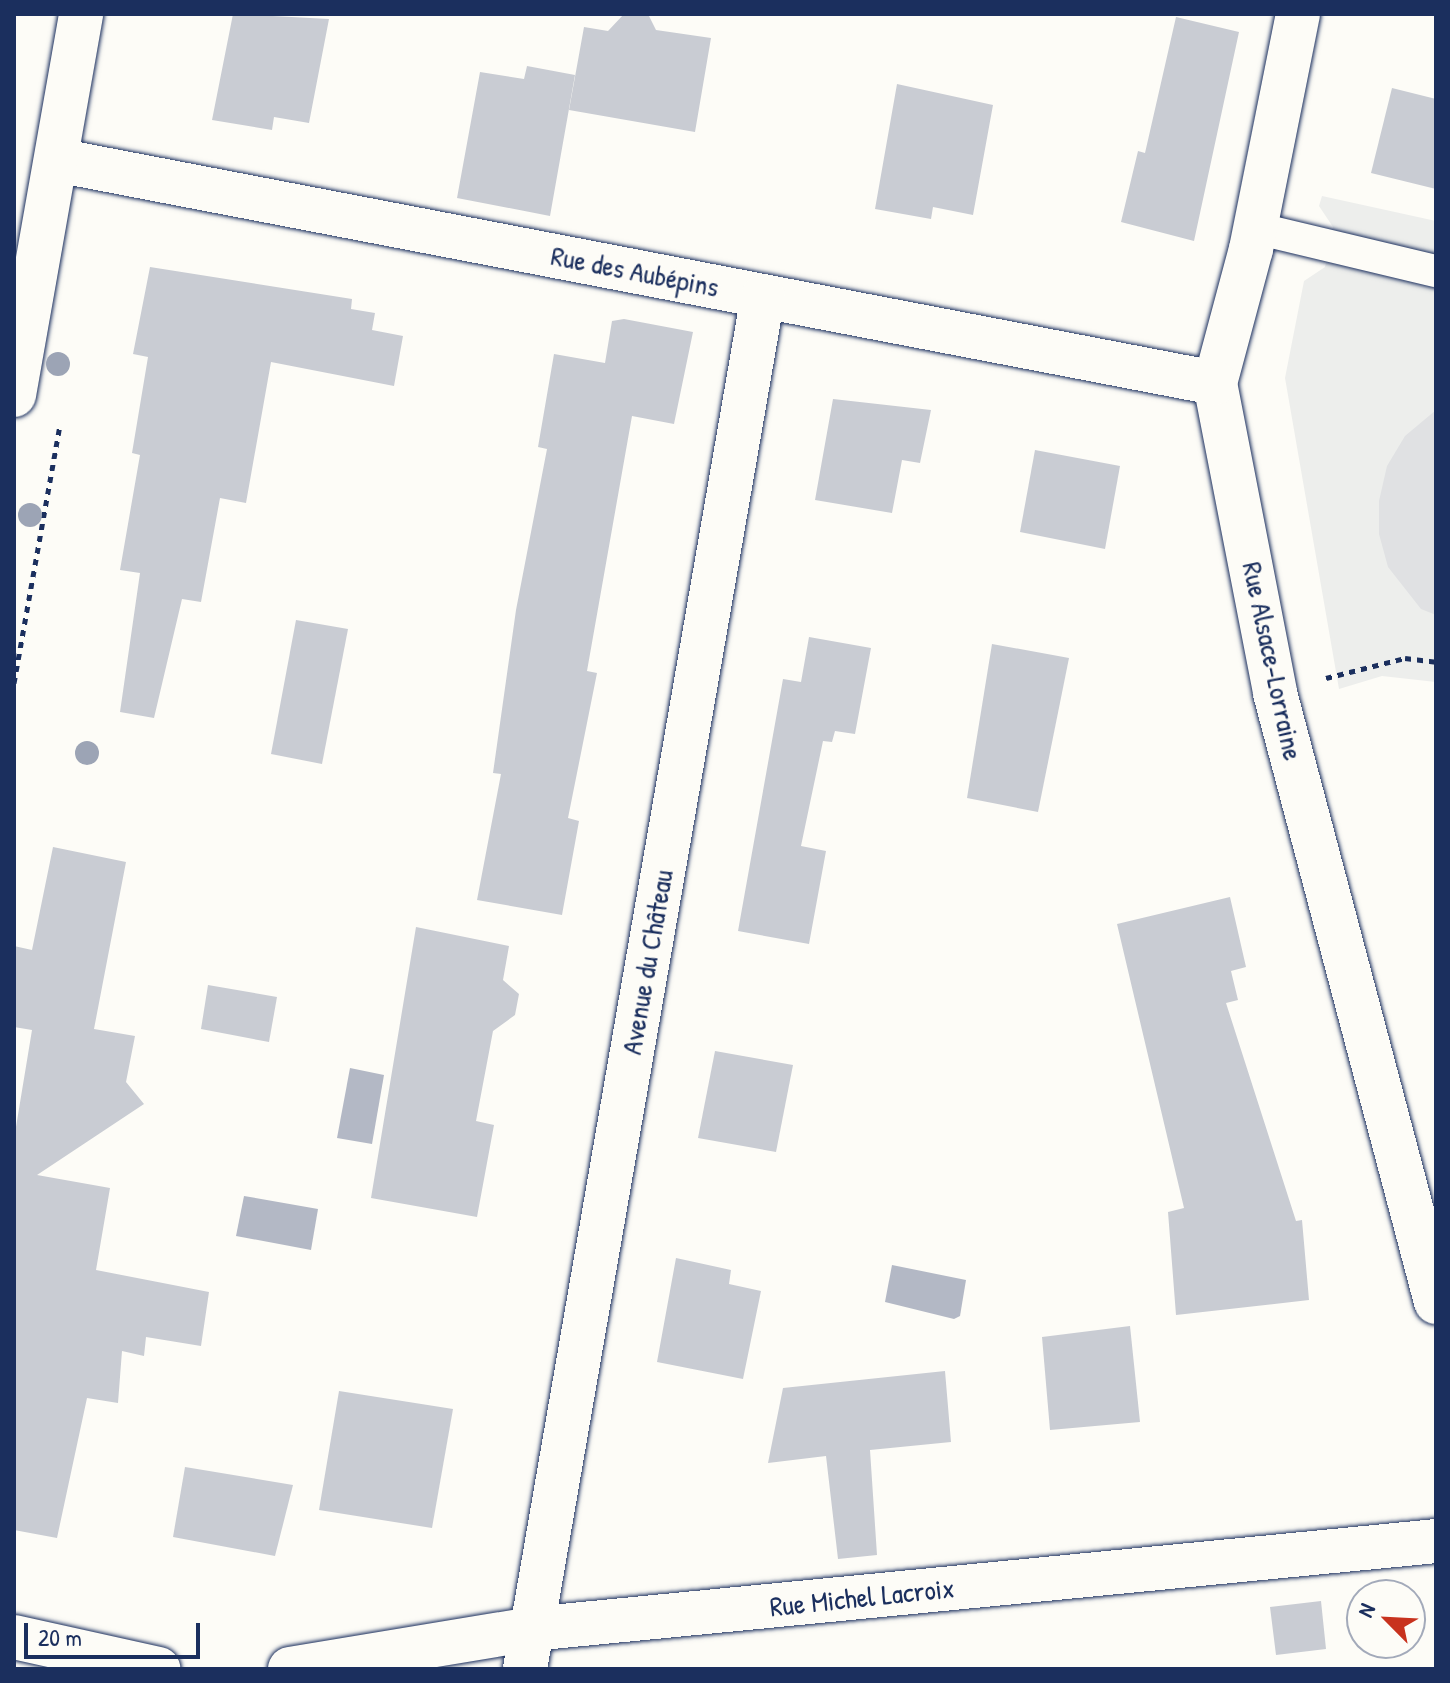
<!DOCTYPE html>
<html>
<head>
<meta charset="utf-8">
<style>
  body { margin:0 }
  #map { position:relative; width:1450px; height:1683px; overflow:hidden; background:#fdfcf7; font-family:"Patrick Hand",sans-serif }
  div>[style] { position:absolute }
  [style*='--x'] { left:calc(var(--x)*1px); top:calc(var(--y)*1px); width:calc(var(--w)*1px); rotate:calc(var(--a)*1deg) }
  .built>* { inset:0; background:#edeeec }
  .green>* { inset:0; background:#e0e1e3 }
  .water>* { inset:0; background:#b3b8c5 }
  .building>* { inset:0; background:#c9ccd3 }
  .path>* { height:5px; margin-top:-2.5px; transform-origin:0; background:repeating-linear-gradient(90deg,#1b2f5e 0 6px,transparent 0 12px) }
  .roads { filter:drop-shadow(0 0 2px #1b2f5e) drop-shadow(0 0 2px #1b2f5e) }
  .service>* { height:32px; margin:-16px; padding:0 16px; transform-origin:16px; border-radius:16px; background:#fdfcf7 }
  .minor>* { height:44px; margin:-22px; padding:0 22px; transform-origin:22px; border-radius:22px; background:#fdfcf7 }
  .tertiary>* { height:44px; margin:-22px; padding:0 22px; transform-origin:22px; border-radius:22px; background:#fdfcf7 }
  .trees>* { width:24px; height:24px; margin:-12px; border-radius:50%; background:#9ca4b5 }
  span { translate:-50% -50%; white-space:nowrap; text-align:center; line-height:1.15; -webkit-text-stroke:6px #fdfcf7; paint-order:stroke }
  .street-label { font-size:28px; color:#1b2f5e }
  .frame { position:absolute; inset:0; border:16px solid #1b2f5e; pointer-events:none }
  .north { position:absolute; left:1346px; top:1579px; width:80px; height:80px; box-sizing:border-box; background:#fdfcf7; border:2px solid #a3aaba; border-radius:50%; rotate:294deg; font-size:22px; font-weight:700; line-height:32px; text-align:center; color:#1b2f5e }
  .north::after { content:''; display:block; margin:auto; width:28px; height:36px; background:#c8321e; clip-path:polygon(50% 0,100% 100%,50% 72%,0 100%) }
  .scale { position:absolute; left:24px; top:1623px; width:176px; height:36px; box-sizing:border-box; border:4px solid #1b2f5e; border-top:0; padding-left:10px; font-size:24px; line-height:28px; white-space:nowrap; color:#1b2f5e; -webkit-text-stroke:6px #fdfcf7; paint-order:stroke }
</style>
</head>
<body>
<div id="map">
  <div class="built">
    <div style="clip-path:polygon(1322px 196px,1436px 221px,1436px 682px,1382px 676px,1339px 689px,1285px 378px,1304px 281px,1325px 267px,1333px 227px,1319px 206px)"></div>
  </div>
  <div class="green">
    <div style="clip-path:polygon(1436px 410px,1436px 615px,1421px 609px,1388px 567px,1379px 534px,1379px 501px,1387px 466px,1405px 436px)"></div>
  </div>
  <div class="water">
    <div style="clip-path:polygon(350px 1068px,384px 1075px,372px 1144px,337px 1138px)"></div>
    <div style="clip-path:polygon(244px 1196px,318px 1209px,311px 1250px,236px 1236px)"></div>
    <div style="clip-path:polygon(892px 1265px,966px 1280px,960px 1316px,954px 1319px,885px 1302px)"></div>
  </div>
  <div class="building">
    <div style="clip-path:polygon(233px 14px,329px 19px,309px 123px,274px 117px,272px 130px,212px 120px)"></div>
    <div style="clip-path:polygon(624px 14px,648px 14px,656px 30px,711px 38px,695px 132px,569px 110px,584px 27px,608px 31px)"></div>
    <div style="clip-path:polygon(1176px 17px,1239px 32px,1194px 241px,1121px 222px,1138px 151px,1145px 153px)"></div>
    <div style="clip-path:polygon(527px 66px,575px 75px,550px 216px,457px 198px,480px 72px,524px 79px)"></div>
    <div style="clip-path:polygon(897px 84px,993px 105px,973px 215px,933px 207px,931px 219px,875px 209px)"></div>
    <div style="clip-path:polygon(1392px 88px,1436px 99px,1436px 189px,1371px 173px)"></div>
    <div style="clip-path:polygon(150px 267px,352px 299px,351px 309px,375px 313px,372px 330px,403px 336px,394px 386px,271px 362px,246px 503px,220px 498px,201px 602px,182px 599px,154px 718px,120px 712px,140px 573px,120px 570px,140px 455px,132px 453px,148px 357px,133px 354px)"></div>
    <div style="clip-path:polygon(624px 319px,693px 332px,674px 424px,632px 416px,587px 671px,597px 673px,568px 818px,579px 821px,562px 915px,477px 900px,501px 774px,493px 773px,516px 610px,547px 449px,538px 447px,554px 354px,605px 363px,612px 321px)"></div>
    <div style="clip-path:polygon(833px 399px,931px 410px,920px 463px,902px 460px,892px 513px,815px 500px)"></div>
    <div style="clip-path:polygon(1035px 450px,1120px 466px,1105px 549px,1020px 532px)"></div>
    <div style="clip-path:polygon(296px 620px,348px 629px,322px 764px,271px 754px)"></div>
    <div style="clip-path:polygon(809px 637px,871px 648px,855px 734px,835px 731px,832px 742px,823px 741px,801px 846px,826px 851px,809px 944px,738px 931px,783px 679px,801px 682px)"></div>
    <div style="clip-path:polygon(992px 644px,1069px 658px,1038px 812px,967px 798px)"></div>
    <div style="clip-path:polygon(53px 847px,126px 862px,94px 1029px,135px 1036px,126px 1082px,144px 1104px,37px 1175px,110px 1188px,96px 1270px,209px 1292px,201px 1346px,146px 1337px,144px 1356px,122px 1351px,118px 1403px,87px 1398px,57px 1538px,14px 1530px,14px 1139px,32px 1030px,14px 1027px,14px 946px,32px 950px)"></div>
    <div style="clip-path:polygon(1230px 897px,1246px 967px,1231px 971px,1238px 1000px,1226px 1003px,1296px 1221px,1302px 1220px,1309px 1300px,1176px 1315px,1168px 1212px,1184px 1208px,1117px 924px)"></div>
    <div style="clip-path:polygon(416px 927px,509px 946px,503px 980px,519px 994px,515px 1015px,493px 1031px,476px 1121px,494px 1125px,477px 1217px,371px 1198px)"></div>
    <div style="clip-path:polygon(208px 985px,277px 997px,269px 1042px,201px 1029px)"></div>
    <div style="clip-path:polygon(715px 1051px,793px 1065px,776px 1152px,698px 1138px)"></div>
    <div style="clip-path:polygon(676px 1258px,731px 1270px,729px 1284px,761px 1291px,743px 1379px,657px 1362px)"></div>
    <div style="clip-path:polygon(1130px 1326px,1140px 1422px,1050px 1430px,1042px 1337px)"></div>
    <div style="clip-path:polygon(945px 1371px,951px 1442px,870px 1450px,877px 1555px,838px 1559px,826px 1456px,768px 1463px,783px 1388px)"></div>
    <div style="clip-path:polygon(339px 1391px,453px 1409px,432px 1528px,319px 1510px)"></div>
    <div style="clip-path:polygon(185px 1467px,293px 1485px,275px 1556px,173px 1537px)"></div>
    <div style="clip-path:polygon(1321px 1601px,1326px 1649px,1276px 1655px,1270px 1607px)"></div>
  </div>
  <div class="path">
    <div style="--x:1326;--y:678;--w:81;--a:-14.2"></div>
    <div style="--x:1405;--y:658;--w:31;--a:7"></div>
    <div style="--x:14;--y:683;--w:263;--a:-79.9"></div>
  </div>
  <div class="roads">
    <div class="service">
      <div style="--x:1255;--y:228;--w:186;--a:13.4"></div>
    </div>
    <div class="minor">
      <div style="--x:1298;--y:14;--w:240;--a:101.3"></div>
      <div style="--x:1251;--y:249;--w:139;--a:105"></div>
      <div style="--x:1215;--y:383;--w:316;--a:79"></div>
      <div style="--x:1275;--y:693;--w:630;--a:75.19"></div>
      <div style="--x:56;--y:160;--w:1180;--a:10.89"></div>
      <div style="--x:14;--y:1637;--w:148;--a:12.5"></div>
      <div style="--x:290;--y:1669;--w:244;--a:-9.4"></div>
      <div style="--x:531;--y:1629;--w:909;--a:-5.55"></div>
      <div style="--x:525;--y:1669;--w:1393;--a:-80.17"></div>
    </div>
    <div class="tertiary">
      <div style="--x:14;--y:395;--w:387;--a:-80"></div>
    </div>
  </div>
  <div class="trees">
    <div style="left:58px;top:364px"></div>
    <div style="left:30px;top:515px"></div>
    <div style="left:87px;top:753px"></div>
  </div>
  <div class="street-label">
    <span style="left:635px;top:271px;rotate:11deg">Rue des Aubépins</span>
    <span style="left:1273px;top:661px;rotate:78deg">Rue Alsace-Lorraine</span>
    <span style="left:647px;top:962px;rotate:-80deg">Avenue du Château</span>
    <span style="left:862px;top:1597px;rotate:-6deg">Rue Michel Lacroix</span>
  </div>
  <div class="frame"></div>
  <div class="north">N</div>
  <div class="scale">20 m</div>
</div>
</body>
</html>
